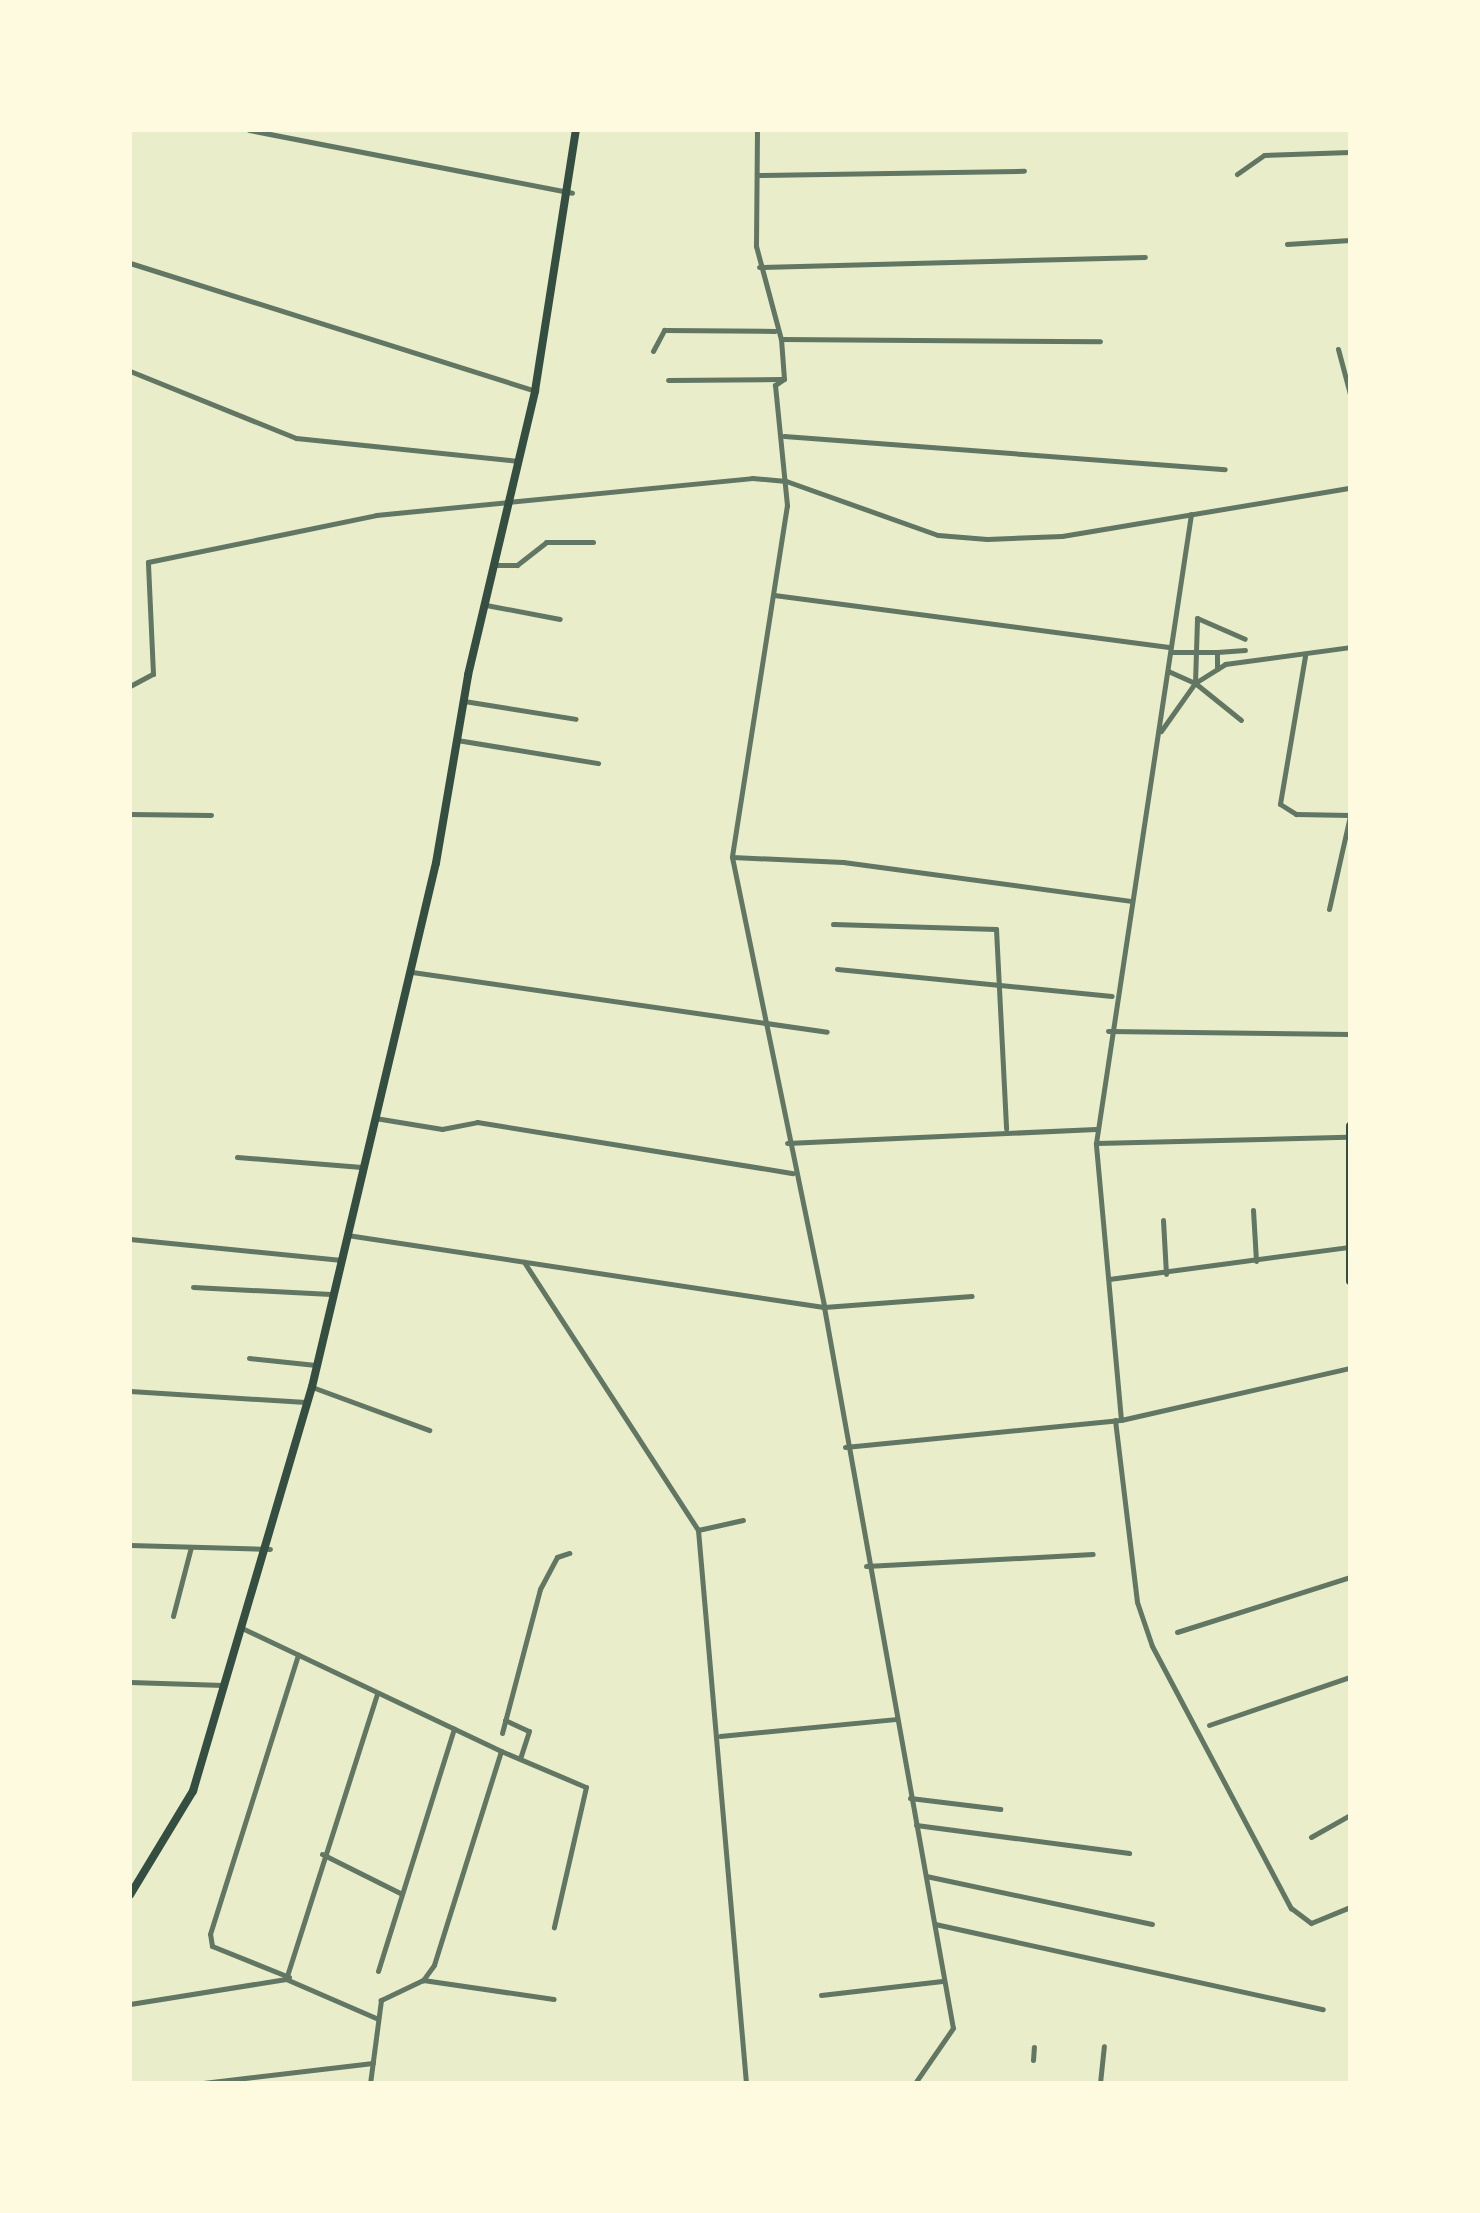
<!DOCTYPE html>
<html>
<head>
<meta charset="utf-8">
<style>
  body { margin:0 }
  #map { position:relative; width:1480px; height:2213px; overflow:hidden; background:#e9edc9; font-family:"Roboto Condensed",sans-serif }
  div>[style] { position:absolute }
  [style*='--x'] { left:calc(var(--x)*1px); top:calc(var(--y)*1px); width:calc(var(--w)*1px); rotate:calc(var(--a)*1deg) }
  .minor>* { height:5px; margin:-2.5px; padding:0 2.5px; transform-origin:2.5px; border-radius:2.5px; background:#617663 }
  .secondary>* { height:8px; margin:-4px; padding:0 4px; transform-origin:4px; border-radius:4px; background:#344e41 }
  span { translate:-50% -50%; white-space:nowrap; text-align:center; line-height:1.15; -webkit-text-stroke:9px #fefae0; paint-order:stroke }
  .frame { position:absolute; inset:0; border:132px solid #fefae0; pointer-events:none }
</style>
</head>
<body>
<div id="map">
  <div class="minor">
    <div style="--x:249;--y:130;--w:329;--a:11"></div>
    <div style="--x:757;--y:130;--w:116;--a:90.5"></div>
    <div style="--x:756;--y:246;--w:96;--a:75"></div>
    <div style="--x:781;--y:339;--w:40;--a:85.7"></div>
    <div style="--x:784;--y:379;--w:11;--a:146"></div>
    <div style="--x:775;--y:385;--w:121;--a:84.3"></div>
    <div style="--x:787;--y:505;--w:356;--a:98.9"></div>
    <div style="--x:732;--y:857;--w:459;--a:78.4"></div>
    <div style="--x:824;--y:1307;--w:732;--a:79.86"></div>
    <div style="--x:953;--y:2028;--w:67;--a:124.6"></div>
    <div style="--x:1237;--y:174;--w:33;--a:-35"></div>
    <div style="--x:1264;--y:155;--w:86;--a:-2"></div>
    <div style="--x:759;--y:175;--w:265;--a:-0.9"></div>
    <div style="--x:1287;--y:244;--w:63;--a:-3.6"></div>
    <div style="--x:130;--y:263;--w:425;--a:17.5"></div>
    <div style="--x:759;--y:267;--w:386;--a:-1.5"></div>
    <div style="--x:781;--y:339;--w:319;--a:0.4"></div>
    <div style="--x:1338;--y:349;--w:47;--a:75.1"></div>
    <div style="--x:653;--y:351;--w:24;--a:-62"></div>
    <div style="--x:664;--y:330;--w:111;--a:0.5"></div>
    <div style="--x:130;--y:371;--w:179;--a:22"></div>
    <div style="--x:296;--y:438;--w:223;--a:5.9"></div>
    <div style="--x:668;--y:380;--w:113;--a:-0.5"></div>
    <div style="--x:784;--y:436;--w:442;--a:4.3"></div>
    <div style="--x:496;--y:565;--w:21;--a:0"></div>
    <div style="--x:517;--y:565;--w:37;--a:-38"></div>
    <div style="--x:546;--y:542;--w:47;--a:0"></div>
    <div style="--x:774;--y:595;--w:400;--a:7.5"></div>
    <div style="--x:486;--y:605;--w:75;--a:10.7"></div>
    <div style="--x:1171;--y:652;--w:46;--a:0"></div>
    <div style="--x:1305;--y:656;--w:150;--a:99.6"></div>
    <div style="--x:1280;--y:804;--w:19;--a:32"></div>
    <div style="--x:1296;--y:814;--w:54;--a:1.1"></div>
    <div style="--x:1217;--y:669;--w:17;--a:-90"></div>
    <div style="--x:1217;--y:652;--w:28;--a:-4"></div>
    <div style="--x:1168;--y:671;--w:30;--a:24"></div>
    <div style="--x:1195;--y:683;--w:36;--a:-32"></div>
    <div style="--x:1225;--y:664;--w:126;--a:-7.7"></div>
    <div style="--x:1195;--y:683;--w:59;--a:38.8"></div>
    <div style="--x:130;--y:686;--w:26;--a:-28"></div>
    <div style="--x:153;--y:674;--w:112;--a:-92.6"></div>
    <div style="--x:148;--y:562;--w:233;--a:-11.6"></div>
    <div style="--x:376;--y:515;--w:378;--a:-5.6"></div>
    <div style="--x:752;--y:478;--w:34;--a:5"></div>
    <div style="--x:786;--y:481;--w:161;--a:19.6"></div>
    <div style="--x:938;--y:535;--w:49;--a:4.7"></div>
    <div style="--x:987;--y:539;--w:75;--a:-2.3"></div>
    <div style="--x:1062;--y:536;--w:292;--a:-9.5"></div>
    <div style="--x:464;--y:701;--w:113;--a:9.1"></div>
    <div style="--x:1161;--y:731;--w:59;--a:-54.7"></div>
    <div style="--x:1195;--y:683;--w:65;--a:-88.2"></div>
    <div style="--x:1197;--y:618;--w:52;--a:23.6"></div>
    <div style="--x:457;--y:740;--w:143;--a:9.3"></div>
    <div style="--x:130;--y:814;--w:81;--a:0.7"></div>
    <div style="--x:732;--y:857;--w:111;--a:2.6"></div>
    <div style="--x:843;--y:862;--w:290;--a:7.7"></div>
    <div style="--x:1329;--y:909;--w:95;--a:-77.3"></div>
    <div style="--x:833;--y:924;--w:163;--a:1.8"></div>
    <div style="--x:996;--y:929;--w:200;--a:87.1"></div>
    <div style="--x:837;--y:969;--w:276;--a:5.6"></div>
    <div style="--x:412;--y:972;--w:419;--a:8.2"></div>
    <div style="--x:1108;--y:1031;--w:242;--a:0.7"></div>
    <div style="--x:375;--y:1118;--w:68;--a:9.3"></div>
    <div style="--x:442;--y:1129;--w:36;--a:-11"></div>
    <div style="--x:477;--y:1122;--w:320;--a:9.2"></div>
    <div style="--x:787;--y:1143;--w:309;--a:-2.6"></div>
    <div style="--x:1096;--y:1143;--w:251;--a:-1.4"></div>
    <div style="--x:237;--y:1157;--w:125;--a:4.6"></div>
    <div style="--x:1253;--y:1210;--w:51;--a:86.6"></div>
    <div style="--x:1163;--y:1220;--w:54;--a:86.8"></div>
    <div style="--x:347;--y:1235;--w:482;--a:8.6"></div>
    <div style="--x:824;--y:1307;--w:148;--a:-4.3"></div>
    <div style="--x:130;--y:1239;--w:210;--a:5.7"></div>
    <div style="--x:524;--y:1262;--w:320;--a:57"></div>
    <div style="--x:698;--y:1530;--w:555;--a:85.04"></div>
    <div style="--x:1109;--y:1279;--w:241;--a:-7.6"></div>
    <div style="--x:193;--y:1287;--w:138;--a:2.9"></div>
    <div style="--x:249;--y:1358;--w:67;--a:6"></div>
    <div style="--x:312;--y:1387;--w:125;--a:20.2"></div>
    <div style="--x:130;--y:1391;--w:176;--a:3.6"></div>
    <div style="--x:1115;--y:1420;--w:183;--a:83.1"></div>
    <div style="--x:1137;--y:1602;--w:46;--a:71.2"></div>
    <div style="--x:1152;--y:1646;--w:297;--a:62.1"></div>
    <div style="--x:1291;--y:1908;--w:25;--a:37"></div>
    <div style="--x:1311;--y:1923;--w:42;--a:-22.3"></div>
    <div style="--x:1121;--y:1420;--w:278;--a:-95.2"></div>
    <div style="--x:1096;--y:1143;--w:636;--a:-81.41"></div>
    <div style="--x:845;--y:1447;--w:277;--a:-5.6"></div>
    <div style="--x:1121;--y:1420;--w:235;--a:-12.8"></div>
    <div style="--x:698;--y:1530;--w:46;--a:-12.5"></div>
    <div style="--x:130;--y:1545;--w:140;--a:1.6"></div>
    <div style="--x:866;--y:1566;--w:227;--a:-3"></div>
    <div style="--x:173;--y:1616;--w:71;--a:-75.4"></div>
    <div style="--x:244;--y:1629;--w:284;--a:25.4"></div>
    <div style="--x:501;--y:1751;--w:224;--a:107.4"></div>
    <div style="--x:434;--y:1965;--w:19;--a:126"></div>
    <div style="--x:423;--y:1980;--w:47;--a:154.5"></div>
    <div style="--x:381;--y:2000;--w:84;--a:97.5"></div>
    <div style="--x:1177;--y:1632;--w:182;--a:-17.6"></div>
    <div style="--x:130;--y:1682;--w:93;--a:1.8"></div>
    <div style="--x:505;--y:1720;--w:26;--a:25"></div>
    <div style="--x:529;--y:1731;--w:28;--a:108"></div>
    <div style="--x:1209;--y:1725;--w:149;--a:-18.8"></div>
    <div style="--x:502;--y:1733;--w:149;--a:-75.2"></div>
    <div style="--x:540;--y:1589;--w:36;--a:-62"></div>
    <div style="--x:557;--y:1557;--w:13;--a:-18"></div>
    <div style="--x:720;--y:1736;--w:176;--a:-5.5"></div>
    <div style="--x:501;--y:1751;--w:92;--a:23"></div>
    <div style="--x:586;--y:1787;--w:144;--a:102.9"></div>
    <div style="--x:910;--y:1798;--w:91;--a:7"></div>
    <div style="--x:916;--y:1825;--w:215;--a:7.5"></div>
    <div style="--x:1311;--y:1837;--w:45;--a:-29.4"></div>
    <div style="--x:322;--y:1854;--w:89;--a:26.6"></div>
    <div style="--x:926;--y:1876;--w:231;--a:12"></div>
    <div style="--x:935;--y:1924;--w:397;--a:12.4"></div>
    <div style="--x:378;--y:1971;--w:254;--a:-72.6"></div>
    <div style="--x:289;--y:1977;--w:83;--a:-158.1"></div>
    <div style="--x:212;--y:1946;--w:12;--a:-99"></div>
    <div style="--x:210;--y:1934;--w:293;--a:-72.5"></div>
    <div style="--x:286;--y:1979;--w:300;--a:-72.3"></div>
    <div style="--x:423;--y:1980;--w:132;--a:8.3"></div>
    <div style="--x:821;--y:1995;--w:122;--a:-6.6"></div>
    <div style="--x:130;--y:2004;--w:158;--a:-9.1"></div>
    <div style="--x:286;--y:1979;--w:98;--a:23.4"></div>
    <div style="--x:1033;--y:2060;--w:13;--a:-86"></div>
    <div style="--x:203;--y:2083;--w:171;--a:-6.7"></div>
    <div style="--x:1100;--y:2083;--w:37;--a:-84"></div>
  </div>
  <div class="secondary">
    <div style="--x:1350;--y:1126;--w:155;--a:90"></div>
    <div style="--x:130;--y:1895;--w:122;--a:-58.8"></div>
    <div style="--x:193;--y:1791;--w:421;--a:-73.6"></div>
    <div style="--x:312;--y:1387;--w:538;--a:-76.69"></div>
    <div style="--x:436;--y:863;--w:191;--a:-80.3"></div>
    <div style="--x:468;--y:675;--w:292;--a:-76.7"></div>
    <div style="--x:535;--y:391;--w:264;--a:-81.1"></div>
  </div>
  <div class="frame"></div>
</div>
</body>
</html>
